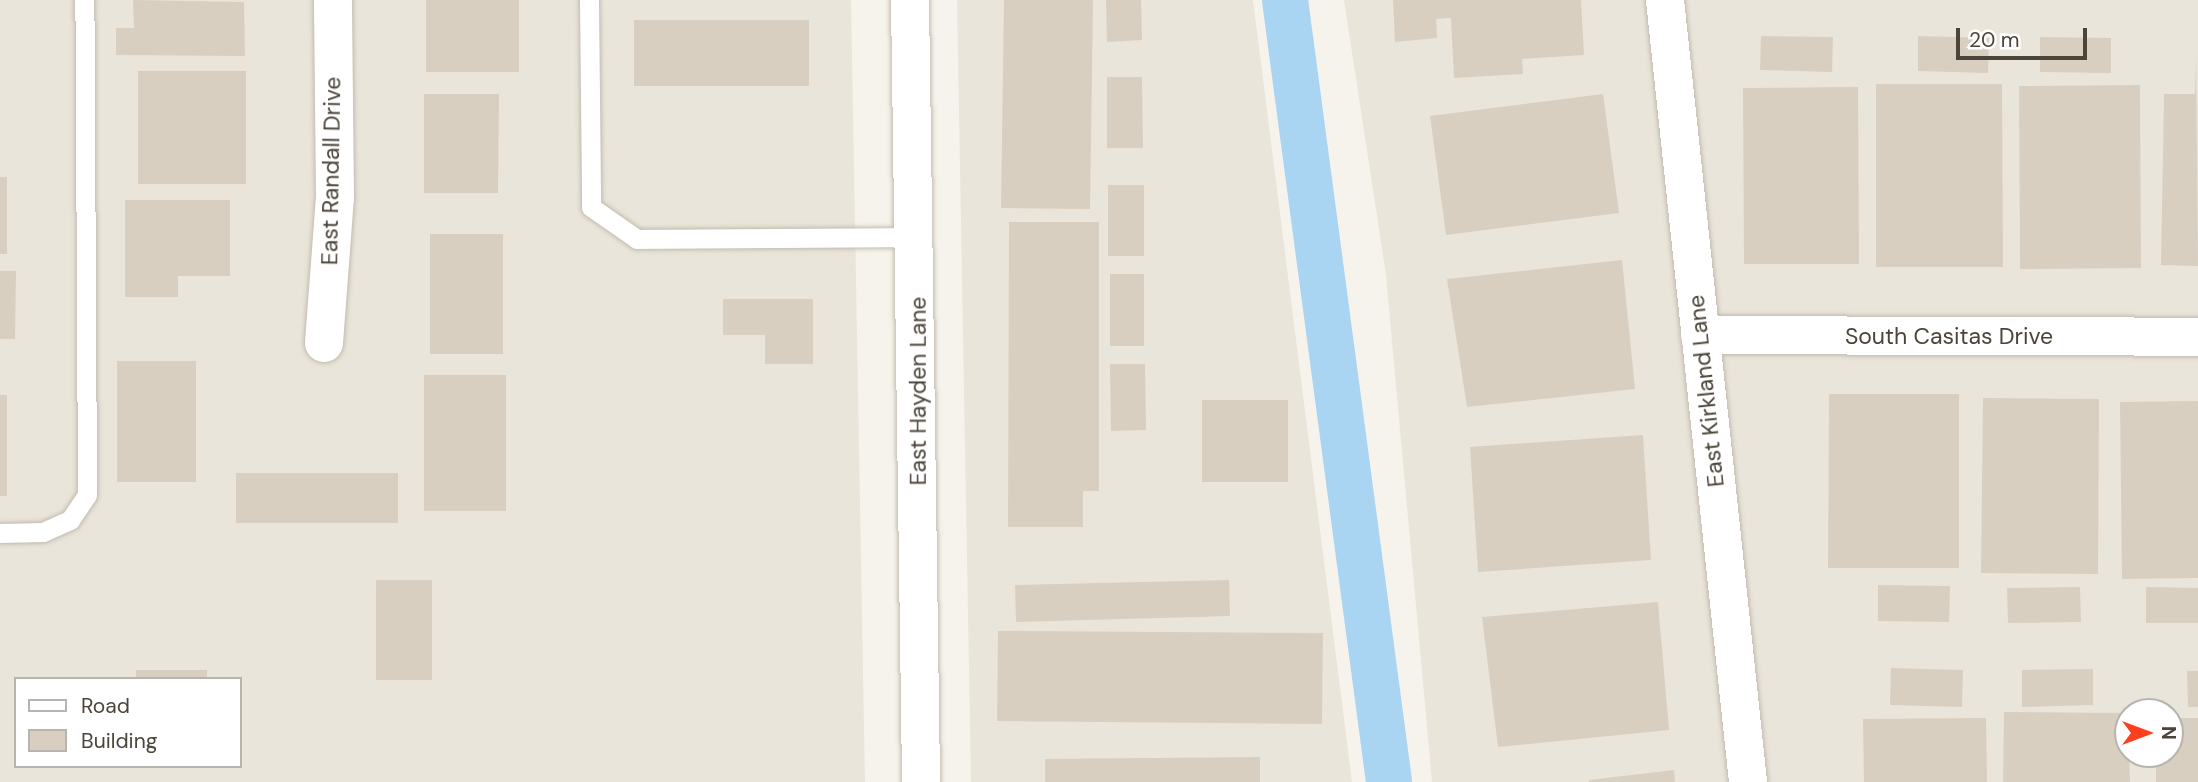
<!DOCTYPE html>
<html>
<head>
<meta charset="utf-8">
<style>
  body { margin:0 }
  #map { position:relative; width:2198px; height:782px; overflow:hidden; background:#f6f3ec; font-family:"DM Sans",sans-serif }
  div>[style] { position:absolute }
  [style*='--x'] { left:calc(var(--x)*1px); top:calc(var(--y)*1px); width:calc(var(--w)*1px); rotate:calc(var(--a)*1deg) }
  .residential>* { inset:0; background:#eae5da }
  .canal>* { height:46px; margin:-23px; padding:0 23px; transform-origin:23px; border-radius:23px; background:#a9d4f2 }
  .building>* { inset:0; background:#d8cfc1 }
  .roads { filter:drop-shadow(0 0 2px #c2bbae) drop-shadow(0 0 2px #c2bbae) }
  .service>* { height:19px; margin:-9.5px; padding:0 9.5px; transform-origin:9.5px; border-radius:9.5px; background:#fff }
  .minor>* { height:38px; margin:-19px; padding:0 19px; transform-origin:19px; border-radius:19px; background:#fff }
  span { translate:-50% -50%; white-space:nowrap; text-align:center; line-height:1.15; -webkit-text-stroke:7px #fff; paint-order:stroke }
  .street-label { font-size:23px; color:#4b4439 }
  .legend { position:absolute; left:14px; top:677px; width:228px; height:91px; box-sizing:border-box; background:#fff; border:2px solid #b7b4b0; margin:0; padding:9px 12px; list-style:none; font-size:21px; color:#4b4439 }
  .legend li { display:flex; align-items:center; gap:14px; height:35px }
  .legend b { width:35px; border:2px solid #b7b4b0 }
  .north { position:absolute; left:2114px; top:698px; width:70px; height:70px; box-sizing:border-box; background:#fff; border:2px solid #b7b4b0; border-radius:50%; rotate:90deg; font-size:19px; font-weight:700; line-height:28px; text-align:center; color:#4b4439 }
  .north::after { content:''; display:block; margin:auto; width:24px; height:32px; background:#fc3f1d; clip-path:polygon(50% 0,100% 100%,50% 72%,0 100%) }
  .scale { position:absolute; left:1956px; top:28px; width:131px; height:32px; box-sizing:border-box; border:4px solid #4b4439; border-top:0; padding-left:9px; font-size:21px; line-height:24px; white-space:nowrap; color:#4b4439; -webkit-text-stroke:5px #fff; paint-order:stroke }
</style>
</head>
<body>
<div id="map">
  <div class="residential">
    <div style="clip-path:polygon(evenodd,0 0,851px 0,865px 782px,0 782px,0 0,16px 679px,240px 679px,240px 766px,16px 766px,16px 679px)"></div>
    <div style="clip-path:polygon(957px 0,1253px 0,1352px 782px,971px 782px)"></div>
    <div style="clip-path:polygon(evenodd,1344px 0,2198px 0,2198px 782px,1432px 782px,1386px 275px,1344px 0,2128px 712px,2170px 712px,2170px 754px,2128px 754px,2128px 712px)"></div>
  </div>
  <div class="canal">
    <div style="--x:1285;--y:0;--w:789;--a:82.42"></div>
  </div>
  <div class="building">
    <div style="clip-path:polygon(133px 0,244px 2px,245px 56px,116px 55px,116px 28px,134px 28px)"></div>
    <div style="clip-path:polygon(426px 0,519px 0,519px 72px,426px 72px)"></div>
    <div style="clip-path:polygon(1004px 0,1093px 0,1090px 209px,1001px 208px)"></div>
    <div style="clip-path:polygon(1106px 0,1141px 0,1142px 40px,1107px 42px)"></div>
    <div style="clip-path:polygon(1393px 0,1581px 0,1584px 55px,1522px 59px,1523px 74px,1454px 78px,1451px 18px,1436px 19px,1437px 38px,1395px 42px)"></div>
    <div style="clip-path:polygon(634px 20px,809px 20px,809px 86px,634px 86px)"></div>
    <div style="clip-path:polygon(1761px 36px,1833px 37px,1832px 72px,1760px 70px)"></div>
    <div style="clip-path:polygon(1918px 36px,1989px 38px,1988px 73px,1918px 71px)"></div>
    <div style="clip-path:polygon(2040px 37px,2111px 38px,2111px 73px,2040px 72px)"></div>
    <div style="clip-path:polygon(2196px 57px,2198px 266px,2161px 265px,2164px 94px,2195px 94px)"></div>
    <div style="clip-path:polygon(138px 71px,246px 71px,246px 184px,138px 184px)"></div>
    <div style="clip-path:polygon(1107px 77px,1142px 77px,1143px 148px,1107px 148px)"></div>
    <div style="clip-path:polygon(1876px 84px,2002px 84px,2003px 267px,1876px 267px)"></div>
    <div style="clip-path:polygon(2140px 85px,2141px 268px,2020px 269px,2019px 86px)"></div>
    <div style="clip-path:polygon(1858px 87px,1859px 264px,1744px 264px,1743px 88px)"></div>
    <div style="clip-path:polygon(424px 94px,499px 94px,498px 193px,424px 193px)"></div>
    <div style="clip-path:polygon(1603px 94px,1619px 213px,1446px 235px,1430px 116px)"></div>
    <div style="clip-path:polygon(0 177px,7px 177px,7px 254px,0 254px)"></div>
    <div style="clip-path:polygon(1108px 185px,1144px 185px,1144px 256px,1108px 256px)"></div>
    <div style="clip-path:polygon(125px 200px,230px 200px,230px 276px,178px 276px,178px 297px,125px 297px)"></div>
    <div style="clip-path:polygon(1009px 222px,1099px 222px,1099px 491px,1083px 491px,1083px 527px,1008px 527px)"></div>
    <div style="clip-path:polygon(430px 234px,503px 234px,503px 354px,430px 354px)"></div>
    <div style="clip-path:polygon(1622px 260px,1635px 389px,1467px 407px,1447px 279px)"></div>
    <div style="clip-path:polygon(0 271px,16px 271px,15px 339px,0 339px)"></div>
    <div style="clip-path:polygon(1110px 274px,1144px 274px,1144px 346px,1110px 346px)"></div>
    <div style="clip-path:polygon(723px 299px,813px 299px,813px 364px,765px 364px,765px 335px,723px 335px)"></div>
    <div style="clip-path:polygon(117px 361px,196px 361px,196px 482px,117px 482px)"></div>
    <div style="clip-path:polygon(1110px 364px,1145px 364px,1146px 430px,1111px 431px)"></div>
    <div style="clip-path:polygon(424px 375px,506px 375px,506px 511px,424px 511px)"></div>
    <div style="clip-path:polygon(1829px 394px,1959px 394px,1959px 568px,1828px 568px)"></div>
    <div style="clip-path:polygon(0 395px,7px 395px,7px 496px,0 496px)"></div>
    <div style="clip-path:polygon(1983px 398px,2099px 399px,2098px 574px,1981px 573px)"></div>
    <div style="clip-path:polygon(1202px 400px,1288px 400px,1288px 482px,1202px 482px)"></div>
    <div style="clip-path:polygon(2198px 401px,2198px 578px,2122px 579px,2120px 402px)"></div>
    <div style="clip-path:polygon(1643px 435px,1651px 560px,1478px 572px,1470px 447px)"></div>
    <div style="clip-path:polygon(236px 473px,398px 473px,398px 523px,236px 523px)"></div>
    <div style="clip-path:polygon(376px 580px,432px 580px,432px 680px,376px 680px)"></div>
    <div style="clip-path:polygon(1229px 580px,1230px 616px,1016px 622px,1015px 585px)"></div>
    <div style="clip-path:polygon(1878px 585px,1950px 586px,1949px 622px,1878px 621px)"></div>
    <div style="clip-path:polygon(2080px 587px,2081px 622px,2008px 623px,2007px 588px)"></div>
    <div style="clip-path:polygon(2146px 587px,2198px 588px,2198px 623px,2146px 623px)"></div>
    <div style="clip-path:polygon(1658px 602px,1669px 730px,1498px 747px,1482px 617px)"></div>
    <div style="clip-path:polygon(998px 631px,1323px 633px,1322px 724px,997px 721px)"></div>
    <div style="clip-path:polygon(1891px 668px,1963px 670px,1962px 707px,1890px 705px)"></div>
    <div style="clip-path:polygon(2093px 669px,2093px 705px,2022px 707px,2022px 670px)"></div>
    <div style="clip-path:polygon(136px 670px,207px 670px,207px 679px,136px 679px)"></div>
    <div style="clip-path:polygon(2187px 671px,2198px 671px,2198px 707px,2188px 707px)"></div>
    <div style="clip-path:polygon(2004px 712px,2128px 713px,2130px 782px,2003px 782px)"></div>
    <div style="clip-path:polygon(1986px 718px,1987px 782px,1864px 782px,1863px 719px)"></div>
    <div style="clip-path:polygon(2170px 718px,2198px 718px,2198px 782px,2156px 782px,2156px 754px,2170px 754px)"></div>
    <div style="clip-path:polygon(1260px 757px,1260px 782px,1045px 782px,1045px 759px)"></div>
    <div style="clip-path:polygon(1674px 770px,1675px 782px,1589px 782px,1589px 780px)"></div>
  </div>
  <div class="roads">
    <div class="service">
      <div style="--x:589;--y:0;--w:207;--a:89.4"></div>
      <div style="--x:591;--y:207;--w:56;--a:34.8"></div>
      <div style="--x:637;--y:239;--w:280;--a:-0.4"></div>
      <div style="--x:0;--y:533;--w:43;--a:-1.3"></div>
      <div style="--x:43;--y:532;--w:30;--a:-24"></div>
      <div style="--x:70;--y:520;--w:30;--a:-56"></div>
      <div style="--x:87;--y:495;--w:495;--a:-90.3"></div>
    </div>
    <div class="minor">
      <div style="--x:910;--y:0;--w:782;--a:89.19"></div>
      <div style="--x:1665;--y:0;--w:786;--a:83.94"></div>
      <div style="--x:1700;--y:335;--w:498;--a:0.2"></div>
      <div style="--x:324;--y:343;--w:146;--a:-85.7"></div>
      <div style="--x:335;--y:197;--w:197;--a:-90.6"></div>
    </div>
  </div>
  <div class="street-label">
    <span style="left:331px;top:171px;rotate:-89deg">East Randall Drive</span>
    <span style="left:1949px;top:336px">South Casitas Drive</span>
    <span style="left:918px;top:391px;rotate:-90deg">East Hayden Lane</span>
    <span style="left:1706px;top:391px;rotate:-96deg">East Kirkland Lane</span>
  </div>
  <ul class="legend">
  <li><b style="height:9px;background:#fff"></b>Road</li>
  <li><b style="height:19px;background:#d8cfc1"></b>Building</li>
  </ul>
  <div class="north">N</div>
  <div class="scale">20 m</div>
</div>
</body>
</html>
